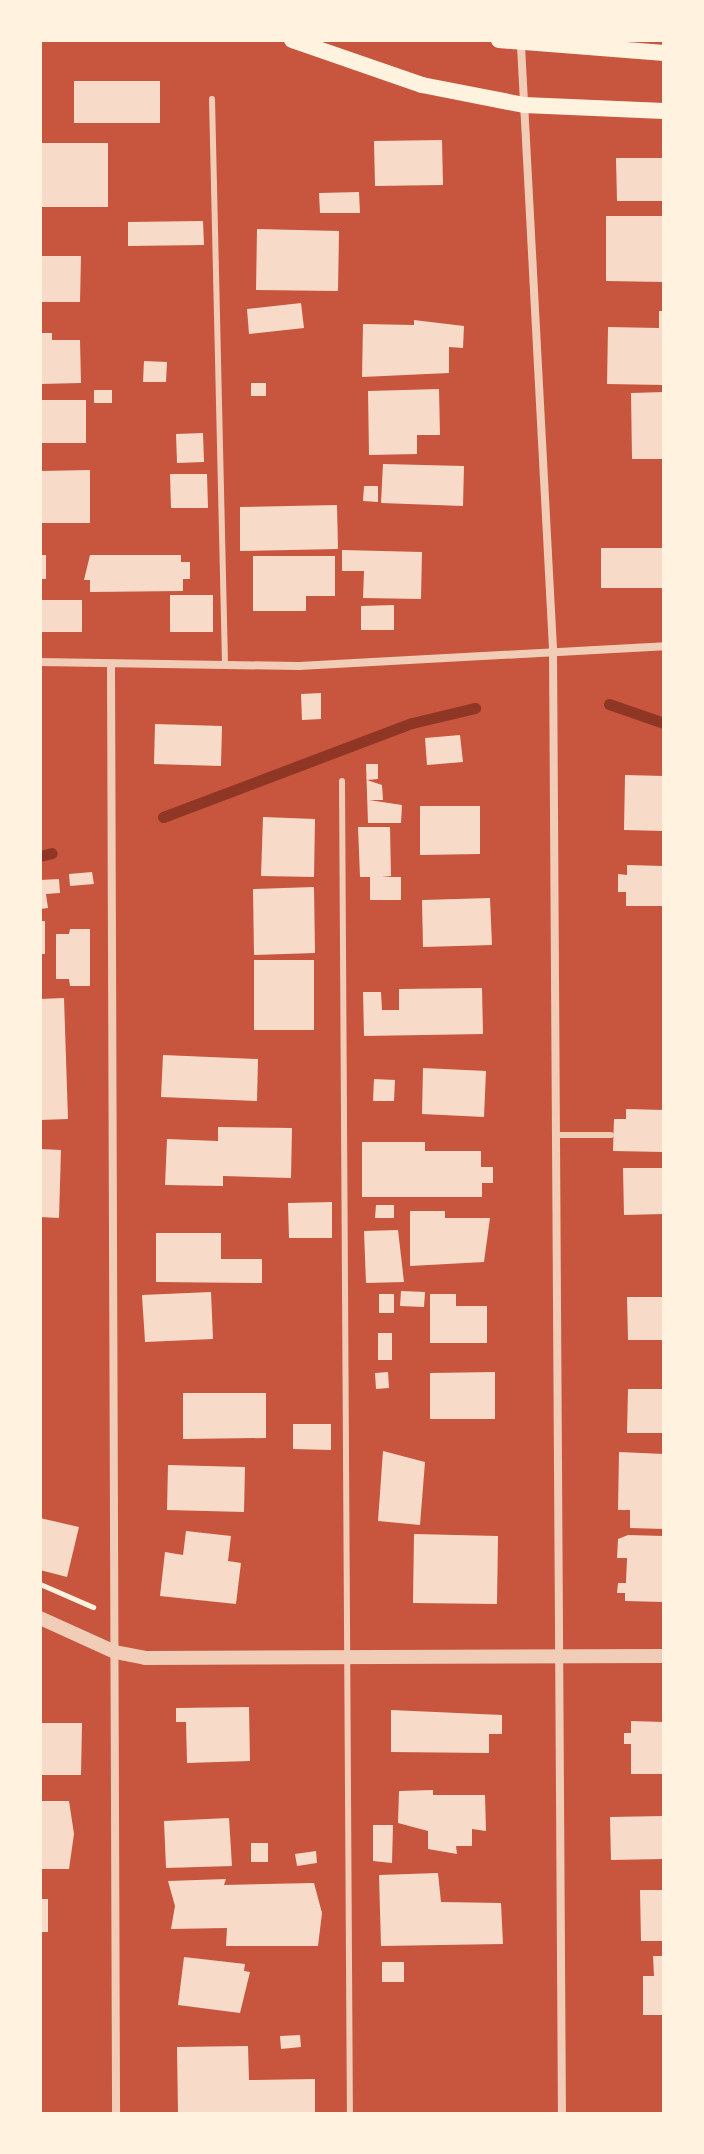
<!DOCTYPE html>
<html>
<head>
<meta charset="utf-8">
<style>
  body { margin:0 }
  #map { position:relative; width:704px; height:2154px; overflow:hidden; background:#c8553d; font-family:Commissioner,sans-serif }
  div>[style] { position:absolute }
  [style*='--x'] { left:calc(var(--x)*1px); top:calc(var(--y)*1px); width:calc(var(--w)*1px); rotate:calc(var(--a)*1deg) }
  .stream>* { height:11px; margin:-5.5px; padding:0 5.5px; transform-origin:5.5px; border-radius:5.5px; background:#8f3625 }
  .building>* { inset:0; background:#f7dbc8 }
  .path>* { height:5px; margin:-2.5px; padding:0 2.5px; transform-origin:2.5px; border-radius:2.5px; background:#fff3e0 }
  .service>* { height:6px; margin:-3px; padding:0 3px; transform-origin:3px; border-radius:3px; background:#f1ccb7 }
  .minor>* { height:8px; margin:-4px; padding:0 4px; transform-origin:4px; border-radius:4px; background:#f1ccb7 }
  .tertiary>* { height:14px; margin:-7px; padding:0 7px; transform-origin:7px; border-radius:7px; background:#f1ccb7 }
  .secondary>* { height:16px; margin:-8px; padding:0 8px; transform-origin:8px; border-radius:8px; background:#fff3e0 }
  span { translate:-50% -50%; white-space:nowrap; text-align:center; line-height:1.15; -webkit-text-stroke:6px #fff3e0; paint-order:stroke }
  .frame { position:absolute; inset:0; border:42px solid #fff3e0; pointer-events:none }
</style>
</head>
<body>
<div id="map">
  <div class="stream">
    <div style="--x:609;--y:704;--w:58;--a:19.1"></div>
    <div style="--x:163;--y:817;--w:266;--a:-20.7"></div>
    <div style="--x:412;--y:723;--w:65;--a:-13.4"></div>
    <div style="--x:40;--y:856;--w:12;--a:-14"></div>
  </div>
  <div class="building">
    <div style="clip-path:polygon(74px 81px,160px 81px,160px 123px,74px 123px)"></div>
    <div style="clip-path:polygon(442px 140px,443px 185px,375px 186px,374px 141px)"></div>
    <div style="clip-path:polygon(40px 143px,108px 143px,108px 207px,40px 207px)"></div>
    <div style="clip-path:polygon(616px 158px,664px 158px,664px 201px,617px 201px)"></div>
    <div style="clip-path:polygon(359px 192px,360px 213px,320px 213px,319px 193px)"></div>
    <div style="clip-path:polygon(606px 216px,664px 216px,664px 282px,606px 281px)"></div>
    <div style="clip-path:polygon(203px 221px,204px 245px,128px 246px,128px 222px)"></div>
    <div style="clip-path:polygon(257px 229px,339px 231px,338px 291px,256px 290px)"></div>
    <div style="clip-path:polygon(40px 256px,81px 256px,80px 302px,40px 302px)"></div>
    <div style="clip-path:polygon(301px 303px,304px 328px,249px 334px,247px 309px)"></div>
    <div style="clip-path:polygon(659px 311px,664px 311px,664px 385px,607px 384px,608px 327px,659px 328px)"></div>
    <div style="clip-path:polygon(414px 320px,464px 326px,463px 348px,449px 347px,449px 373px,362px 377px,363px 324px,414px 325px)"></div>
    <div style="clip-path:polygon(40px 333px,52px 333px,52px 340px,80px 340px,81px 383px,40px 384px)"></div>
    <div style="clip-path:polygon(144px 361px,167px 362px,166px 382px,143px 382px)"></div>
    <div style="clip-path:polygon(251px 383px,266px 383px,266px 396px,251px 396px)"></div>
    <div style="clip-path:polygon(439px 389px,440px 435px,417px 435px,417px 454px,369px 455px,368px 391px)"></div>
    <div style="clip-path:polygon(94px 390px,112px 390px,112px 403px,94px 403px)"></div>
    <div style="clip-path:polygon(664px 392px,664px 459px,632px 459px,631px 393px)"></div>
    <div style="clip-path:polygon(40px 400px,86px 400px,86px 443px,40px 443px)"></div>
    <div style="clip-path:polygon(203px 433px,204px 462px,177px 463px,176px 434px)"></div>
    <div style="clip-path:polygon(383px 464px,464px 466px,463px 506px,381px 503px)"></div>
    <div style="clip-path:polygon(90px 470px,90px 523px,40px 523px,40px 471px)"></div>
    <div style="clip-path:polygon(170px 474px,207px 474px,208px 508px,171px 508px)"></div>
    <div style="clip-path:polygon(364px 486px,378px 486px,378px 502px,363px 501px)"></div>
    <div style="clip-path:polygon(337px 505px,338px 549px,240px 551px,240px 507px)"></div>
    <div style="clip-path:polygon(601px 548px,664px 548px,664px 588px,601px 588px)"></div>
    <div style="clip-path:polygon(342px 550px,422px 552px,421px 599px,363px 598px,364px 571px,342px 571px)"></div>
    <div style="clip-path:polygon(40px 555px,46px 555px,46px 579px,40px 579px)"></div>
    <div style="clip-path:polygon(90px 555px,181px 555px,181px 562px,190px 562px,190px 579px,183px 579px,183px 591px,90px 592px,90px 580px,84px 580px)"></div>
    <div style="clip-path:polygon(253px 556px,335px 556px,335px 596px,306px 596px,306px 611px,253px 611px)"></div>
    <div style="clip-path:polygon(170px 595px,213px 595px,213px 632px,170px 632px)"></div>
    <div style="clip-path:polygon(40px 600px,82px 600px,82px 632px,40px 632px)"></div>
    <div style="clip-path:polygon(394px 605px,394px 630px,361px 630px,361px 606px)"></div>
    <div style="clip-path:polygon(321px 693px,321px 719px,302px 720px,301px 694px)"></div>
    <div style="clip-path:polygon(155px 724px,222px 726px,221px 766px,154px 764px)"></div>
    <div style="clip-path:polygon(460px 735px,463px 762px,427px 765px,425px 738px)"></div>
    <div style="clip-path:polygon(366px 764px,378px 764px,378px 779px,367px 780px,382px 785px,383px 800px,369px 800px,402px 805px,401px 823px,368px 823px)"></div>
    <div style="clip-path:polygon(625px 775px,664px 776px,664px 831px,624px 830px)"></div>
    <div style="clip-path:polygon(420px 806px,480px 806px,480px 854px,420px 855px)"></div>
    <div style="clip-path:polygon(263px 817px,315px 819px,314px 877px,261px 876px)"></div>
    <div style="clip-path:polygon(358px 827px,390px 827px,391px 876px,382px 877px,401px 877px,401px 900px,370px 900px,370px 877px,360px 877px)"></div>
    <div style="clip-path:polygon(627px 865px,664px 866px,664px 906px,626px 906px,626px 892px,618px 892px,618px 874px,627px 875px)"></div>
    <div style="clip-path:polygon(92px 872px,94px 884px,70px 886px,69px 874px)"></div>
    <div style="clip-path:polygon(59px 879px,60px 893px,46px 894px,48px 908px,40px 909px,40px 880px)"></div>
    <div style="clip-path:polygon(314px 887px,315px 953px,254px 955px,253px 889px)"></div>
    <div style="clip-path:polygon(490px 898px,492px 945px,423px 947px,422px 900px)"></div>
    <div style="clip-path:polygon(40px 921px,45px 921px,45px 954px,40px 954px)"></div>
    <div style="clip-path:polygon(70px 929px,90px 929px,90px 986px,70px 986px,69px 979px,56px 979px,56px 934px,69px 934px)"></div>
    <div style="clip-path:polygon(254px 960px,314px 960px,314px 1030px,254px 1030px)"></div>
    <div style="clip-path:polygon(482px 988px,483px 1034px,364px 1036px,363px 992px,381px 992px,382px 1010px,399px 1010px,399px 989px)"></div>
    <div style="clip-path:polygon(64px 998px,68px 1119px,40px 1120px,40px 999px)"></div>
    <div style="clip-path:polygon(163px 1055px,258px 1059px,257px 1101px,161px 1097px)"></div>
    <div style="clip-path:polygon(423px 1068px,486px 1071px,484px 1117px,422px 1114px)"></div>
    <div style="clip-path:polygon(374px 1079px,395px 1080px,394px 1101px,373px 1101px)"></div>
    <div style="clip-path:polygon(626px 1109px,664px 1110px,664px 1152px,613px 1151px,614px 1119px,626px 1119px)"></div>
    <div style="clip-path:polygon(218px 1127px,292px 1128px,291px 1178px,223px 1176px,223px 1186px,165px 1185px,167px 1139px,218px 1141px)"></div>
    <div style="clip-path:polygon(362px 1142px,425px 1142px,425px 1151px,481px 1151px,481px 1167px,493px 1167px,493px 1183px,482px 1183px,482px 1197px,362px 1197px)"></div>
    <div style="clip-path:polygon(40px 1149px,61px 1150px,59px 1218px,40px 1217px)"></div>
    <div style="clip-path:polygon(623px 1168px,664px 1168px,664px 1214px,624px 1215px)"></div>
    <div style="clip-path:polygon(332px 1202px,332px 1238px,289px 1238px,288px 1203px)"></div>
    <div style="clip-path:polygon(376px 1205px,394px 1205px,394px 1218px,375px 1218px)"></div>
    <div style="clip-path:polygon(410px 1211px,445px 1211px,445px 1218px,490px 1218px,484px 1262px,410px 1266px)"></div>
    <div style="clip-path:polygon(398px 1230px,404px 1282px,366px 1283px,364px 1231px)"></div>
    <div style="clip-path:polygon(156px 1233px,221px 1233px,221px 1259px,262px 1259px,262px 1283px,156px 1282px)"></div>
    <div style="clip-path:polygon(401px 1291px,425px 1292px,424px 1307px,400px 1306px)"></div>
    <div style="clip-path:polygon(211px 1292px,213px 1339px,145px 1342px,142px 1295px)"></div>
    <div style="clip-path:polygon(379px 1294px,394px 1294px,394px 1313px,379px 1313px)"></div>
    <div style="clip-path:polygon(430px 1294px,456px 1294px,456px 1306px,487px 1306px,487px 1343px,430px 1343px)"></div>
    <div style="clip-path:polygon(627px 1297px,664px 1297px,664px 1340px,628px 1340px)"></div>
    <div style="clip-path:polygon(378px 1333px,392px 1333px,392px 1360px,378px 1360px)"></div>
    <div style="clip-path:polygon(388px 1372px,389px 1388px,376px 1389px,375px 1373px)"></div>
    <div style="clip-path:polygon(495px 1372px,495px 1419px,430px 1419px,430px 1373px)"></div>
    <div style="clip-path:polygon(628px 1389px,664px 1389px,664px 1433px,627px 1433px)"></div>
    <div style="clip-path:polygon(183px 1393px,266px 1393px,266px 1438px,183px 1439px)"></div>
    <div style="clip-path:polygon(293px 1424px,331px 1424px,331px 1450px,293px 1449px)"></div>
    <div style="clip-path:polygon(383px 1451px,425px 1462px,420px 1525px,378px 1521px)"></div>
    <div style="clip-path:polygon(619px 1452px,664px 1454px,664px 1529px,630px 1528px,630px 1510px,618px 1510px)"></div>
    <div style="clip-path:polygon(168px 1465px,245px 1467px,244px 1512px,167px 1510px)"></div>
    <div style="clip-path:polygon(40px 1518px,79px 1527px,67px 1577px,40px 1570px)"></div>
    <div style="clip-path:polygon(186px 1531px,231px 1536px,228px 1561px,241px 1563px,236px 1604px,160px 1596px,165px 1552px,183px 1555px)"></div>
    <div style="clip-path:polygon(414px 1534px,498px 1536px,497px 1604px,413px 1603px)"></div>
    <div style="clip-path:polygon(628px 1535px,664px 1536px,664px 1602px,625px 1601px,625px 1593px,617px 1593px,618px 1583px,626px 1583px,627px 1558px,617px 1558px,618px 1539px)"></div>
    <div style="clip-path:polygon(249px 1707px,250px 1761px,187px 1763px,186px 1722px,176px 1722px,176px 1708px)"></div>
    <div style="clip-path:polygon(391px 1710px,502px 1715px,502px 1734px,489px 1734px,489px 1753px,391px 1752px)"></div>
    <div style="clip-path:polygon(631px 1721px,664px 1722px,664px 1774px,631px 1774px,631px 1744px,624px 1744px,624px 1733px,631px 1733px)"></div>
    <div style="clip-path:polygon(40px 1723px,82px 1723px,81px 1775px,40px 1775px)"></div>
    <div style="clip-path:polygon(433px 1790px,433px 1795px,485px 1795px,486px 1831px,472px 1829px,472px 1846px,456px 1846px,457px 1854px,428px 1849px,428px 1831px,398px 1823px,399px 1791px)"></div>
    <div style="clip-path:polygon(40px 1801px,69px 1801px,74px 1834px,69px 1869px,40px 1869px)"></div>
    <div style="clip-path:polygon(664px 1816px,664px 1859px,611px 1860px,610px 1817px)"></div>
    <div style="clip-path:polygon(229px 1818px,232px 1866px,166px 1868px,164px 1821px)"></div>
    <div style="clip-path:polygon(373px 1825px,393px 1825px,392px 1863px,373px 1861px)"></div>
    <div style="clip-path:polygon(251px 1843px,268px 1843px,268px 1862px,251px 1862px)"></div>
    <div style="clip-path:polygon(316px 1851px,317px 1863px,297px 1866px,295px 1854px)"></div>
    <div style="clip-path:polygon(438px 1873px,441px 1902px,501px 1903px,503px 1944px,381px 1946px,379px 1875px)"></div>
    <div style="clip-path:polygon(226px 1879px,224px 1885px,314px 1883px,322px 1913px,318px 1946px,226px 1946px,227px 1928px,171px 1929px,175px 1906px,168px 1881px)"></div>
    <div style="clip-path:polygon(640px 1890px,664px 1890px,664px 1941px,641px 1941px)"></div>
    <div style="clip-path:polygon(40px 1899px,48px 1899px,48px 1932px,40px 1932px)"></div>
    <div style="clip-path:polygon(653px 1956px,664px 1956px,664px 2015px,643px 2015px,643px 1976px,654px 1976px)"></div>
    <div style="clip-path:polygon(184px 1957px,245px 1964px,244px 1971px,250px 1972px,240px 2013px,178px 2005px)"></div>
    <div style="clip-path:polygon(382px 1962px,404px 1962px,404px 1982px,382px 1982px)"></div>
    <div style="clip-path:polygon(300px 2035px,301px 2047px,281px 2049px,280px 2036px)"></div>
    <div style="clip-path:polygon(248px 2046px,249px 2080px,315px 2079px,315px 2114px,178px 2114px,177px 2047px)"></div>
  </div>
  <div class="path">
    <div style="--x:40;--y:1584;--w:58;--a:23.5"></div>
  </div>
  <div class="service">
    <div style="--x:212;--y:99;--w:566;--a:88.68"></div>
    <div style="--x:342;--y:781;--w:1333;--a:89.66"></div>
    <div style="--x:555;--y:1135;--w:56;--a:0"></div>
  </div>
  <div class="minor">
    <div style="--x:521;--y:46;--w:604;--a:86.96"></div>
    <div style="--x:553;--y:649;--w:1465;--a:89.65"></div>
    <div style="--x:40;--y:662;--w:259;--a:0.9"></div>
    <div style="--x:299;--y:666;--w:366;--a:-3.1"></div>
    <div style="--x:111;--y:664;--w:1450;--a:89.8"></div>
  </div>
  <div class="tertiary">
    <div style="--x:40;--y:1618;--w:82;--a:24.4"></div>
    <div style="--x:115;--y:1652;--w:31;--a:11"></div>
    <div style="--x:145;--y:1658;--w:519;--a:-0.22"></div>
  </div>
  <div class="secondary">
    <div style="--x:292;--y:40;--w:138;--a:19.1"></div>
    <div style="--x:422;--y:85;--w:104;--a:11.1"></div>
    <div style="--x:524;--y:105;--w:140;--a:2.5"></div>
    <div style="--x:499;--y:40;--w:166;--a:4.5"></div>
  </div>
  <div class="frame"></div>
</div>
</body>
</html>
